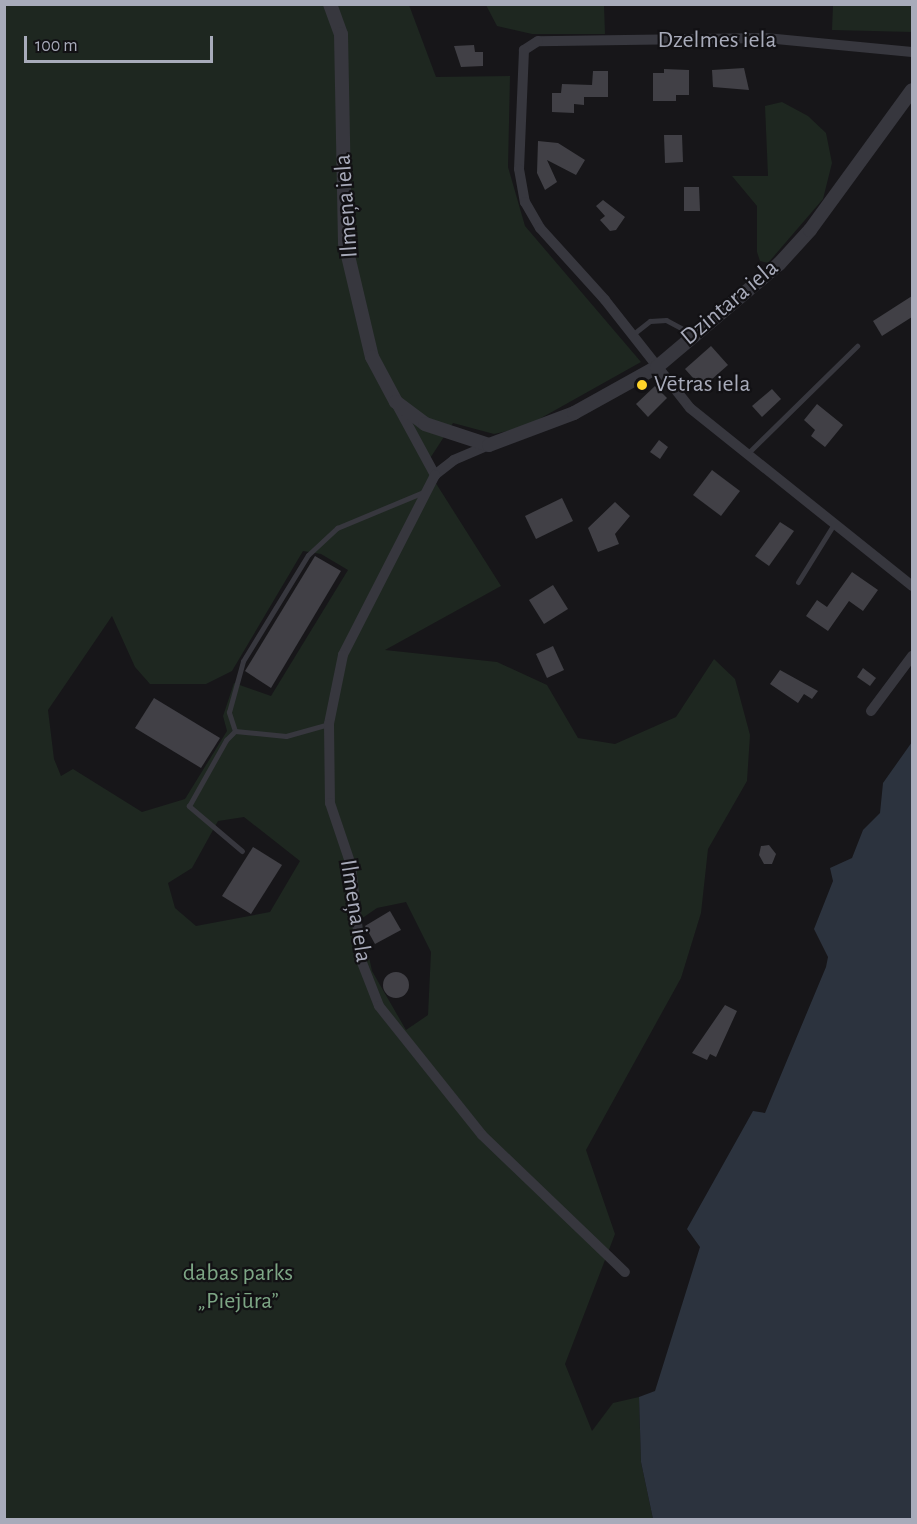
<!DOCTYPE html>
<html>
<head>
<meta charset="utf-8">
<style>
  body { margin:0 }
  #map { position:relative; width:917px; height:1524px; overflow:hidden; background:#171619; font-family:"Alegreya Sans",sans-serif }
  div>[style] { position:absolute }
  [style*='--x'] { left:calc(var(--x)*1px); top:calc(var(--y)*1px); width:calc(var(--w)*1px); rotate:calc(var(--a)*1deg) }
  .green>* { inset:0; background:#1e2720 }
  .water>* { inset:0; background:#2c333e }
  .building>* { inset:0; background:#414046 }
  .round { border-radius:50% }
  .service>* { height:5px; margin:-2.5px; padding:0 2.5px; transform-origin:2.5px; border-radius:2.5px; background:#37373e }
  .minor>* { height:10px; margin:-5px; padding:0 5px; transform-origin:5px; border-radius:5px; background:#37373e }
  .tertiary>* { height:14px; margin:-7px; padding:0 7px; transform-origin:7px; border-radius:7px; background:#37373e }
  .dots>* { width:16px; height:16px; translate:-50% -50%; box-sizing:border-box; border:3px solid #121114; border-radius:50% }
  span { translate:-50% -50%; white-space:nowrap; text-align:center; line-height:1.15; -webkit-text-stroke:4.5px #121114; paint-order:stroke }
  .street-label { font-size:24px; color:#a8abba }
  .poi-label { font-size:24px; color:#a8abba }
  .left { translate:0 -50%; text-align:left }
  .park-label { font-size:24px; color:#7da685 }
  .frame { position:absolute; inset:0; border:6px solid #a8abba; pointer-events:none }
  .scale { position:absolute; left:24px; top:36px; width:189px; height:27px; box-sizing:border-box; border:3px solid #a8abba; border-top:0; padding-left:8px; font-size:18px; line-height:21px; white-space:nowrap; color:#a8abba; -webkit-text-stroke:4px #121114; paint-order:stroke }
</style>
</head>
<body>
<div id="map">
  <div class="green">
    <div style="clip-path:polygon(evenodd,5px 5px,409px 5px,436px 77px,510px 76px,508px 167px,525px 226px,641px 362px,525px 427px,494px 434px,453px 423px,425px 466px,501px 586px,385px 650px,497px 662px,547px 685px,578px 738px,615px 744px,676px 717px,714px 659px,735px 679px,750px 735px,747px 781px,708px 849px,701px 913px,681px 978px,586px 1150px,615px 1234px,565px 1364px,592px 1431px,613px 1403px,639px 1397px,641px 1462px,653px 1519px,5px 1520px,5px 5px,303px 551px,321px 554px,348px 570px,271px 696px,234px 683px,223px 716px,227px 731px,185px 799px,142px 812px,73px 769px,61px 776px,54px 759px,48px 710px,112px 616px,135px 667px,150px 684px,206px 684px,232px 671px,303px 551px,5px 5px,244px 817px,300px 861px,270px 912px,196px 926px,175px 908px,168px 883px,192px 868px,218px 821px,244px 817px,5px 5px,406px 902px,431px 952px,428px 1015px,406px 1030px,372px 971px,361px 919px,377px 908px,406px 902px)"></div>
    <div style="clip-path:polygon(486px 5px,604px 5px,605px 34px,532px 34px,497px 26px)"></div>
    <div style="clip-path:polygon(833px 5px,912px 5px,912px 32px,832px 30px)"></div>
    <div style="clip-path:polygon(782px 102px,808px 116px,826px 133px,832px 163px,823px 199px,768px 263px,760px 261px,757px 252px,757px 206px,732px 176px,768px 176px,765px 106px)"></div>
  </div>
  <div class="water">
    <div style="clip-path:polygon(912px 742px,912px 1519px,653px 1519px,641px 1462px,639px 1397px,655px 1391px,700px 1247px,687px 1229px,753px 1111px,765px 1113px,826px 967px,828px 957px,814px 929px,833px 881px,830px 868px,852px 858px,863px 830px,880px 813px,883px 783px)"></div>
  </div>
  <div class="building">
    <div style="clip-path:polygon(474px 45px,475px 52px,483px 52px,483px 66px,461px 67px,454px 46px)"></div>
    <div style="clip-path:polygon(744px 68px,749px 90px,713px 87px,712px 70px)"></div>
    <div style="clip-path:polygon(664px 69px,689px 70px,689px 95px,676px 95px,676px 101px,653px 101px,653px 73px,664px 73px)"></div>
    <div style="clip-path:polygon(593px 71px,608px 71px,608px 97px,584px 97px,584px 105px,574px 104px,574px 113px,552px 112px,552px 93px,561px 93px,562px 84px,592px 85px)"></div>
    <div style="clip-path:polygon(664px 135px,682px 135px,683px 162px,665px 163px)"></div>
    <div style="clip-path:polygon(538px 141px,558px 143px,585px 160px,576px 175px,547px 160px,557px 182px,545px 190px,537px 173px)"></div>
    <div style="clip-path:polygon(684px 187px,699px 187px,700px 211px,684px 211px)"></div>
    <div style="clip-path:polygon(603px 200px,625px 217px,616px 230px,610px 231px,600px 220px,605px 216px,596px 206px)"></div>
    <div style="clip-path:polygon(912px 296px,912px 317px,882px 336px,873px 321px)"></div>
    <div style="clip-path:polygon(711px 346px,728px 365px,702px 388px,685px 369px)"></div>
    <div style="clip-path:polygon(655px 386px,667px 398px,648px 417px,636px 404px)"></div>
    <div style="clip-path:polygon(772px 389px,781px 399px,762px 417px,752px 406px)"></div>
    <div style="clip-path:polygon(817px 404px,843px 425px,825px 447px,811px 436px,815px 430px,804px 420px)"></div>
    <div style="clip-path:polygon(659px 440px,668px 447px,660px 459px,650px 452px)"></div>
    <div style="clip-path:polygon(712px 470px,740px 491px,721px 516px,693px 495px)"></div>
    <div style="clip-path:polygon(562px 498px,573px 521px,536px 539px,525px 516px)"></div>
    <div style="clip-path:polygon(615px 502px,630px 516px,615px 534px,619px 544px,598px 552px,588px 528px)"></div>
    <div style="clip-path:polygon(780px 522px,794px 531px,769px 566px,755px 556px)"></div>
    <div style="clip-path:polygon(315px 556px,341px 571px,271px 688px,245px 671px)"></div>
    <div style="clip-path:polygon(852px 572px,878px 590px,863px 611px,849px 601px,828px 631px,806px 616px,817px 600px,827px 607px)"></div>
    <div style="clip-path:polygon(553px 585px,568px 609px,544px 624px,529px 600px)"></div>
    <div style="clip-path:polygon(553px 646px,564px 670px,547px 678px,536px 654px)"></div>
    <div style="clip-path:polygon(863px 668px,876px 678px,870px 686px,857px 677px)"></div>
    <div style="clip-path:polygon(780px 670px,818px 691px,812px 699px,804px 694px,798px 703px,770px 684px)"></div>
    <div style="clip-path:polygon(154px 698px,220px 738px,201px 768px,135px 728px)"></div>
    <div style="clip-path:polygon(769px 845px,776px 854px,772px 864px,764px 864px,759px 855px,761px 846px)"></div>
    <div style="clip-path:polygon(253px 847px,282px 865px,251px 914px,222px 896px)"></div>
    <div style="clip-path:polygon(390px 911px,401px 930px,375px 944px,365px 926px)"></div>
    <div class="round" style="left:383px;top:972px;width:26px;height:26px"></div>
    <div style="clip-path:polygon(725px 1005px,737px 1011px,716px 1057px,710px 1054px,707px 1060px,692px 1053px)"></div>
  </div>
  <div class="service">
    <div style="--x:632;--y:335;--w:23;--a:-38"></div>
    <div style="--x:650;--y:321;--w:16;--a:-4"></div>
    <div style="--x:666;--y:320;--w:30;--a:28"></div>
    <div style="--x:746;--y:455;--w:156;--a:-44.5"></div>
    <div style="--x:798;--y:582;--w:68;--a:-58.2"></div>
    <div style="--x:235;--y:731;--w:20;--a:-108"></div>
    <div style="--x:229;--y:712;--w:53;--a:-74.6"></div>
    <div style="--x:243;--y:661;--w:124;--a:-58.5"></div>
    <div style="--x:308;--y:555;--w:40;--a:-43"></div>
    <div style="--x:337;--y:528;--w:96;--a:-22.6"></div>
    <div style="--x:242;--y:851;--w:70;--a:-139.7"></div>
    <div style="--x:189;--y:806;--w:76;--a:-60.7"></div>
    <div style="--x:226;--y:740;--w:13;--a:-45"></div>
    <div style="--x:235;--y:731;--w:51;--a:5.6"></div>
    <div style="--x:286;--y:736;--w:45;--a:-15.6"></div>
  </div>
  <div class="minor">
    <div style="--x:912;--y:52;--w:147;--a:-174.5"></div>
    <div style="--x:766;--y:38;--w:228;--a:179.2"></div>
    <div style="--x:538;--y:41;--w:17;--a:147"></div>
    <div style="--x:524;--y:50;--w:119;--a:92.4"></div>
    <div style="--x:519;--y:169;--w:34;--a:80"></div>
    <div style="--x:525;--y:202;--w:30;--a:60"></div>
    <div style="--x:540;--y:228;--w:97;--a:47.9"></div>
    <div style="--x:605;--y:300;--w:137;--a:51.8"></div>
    <div style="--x:690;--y:408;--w:285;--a:38.7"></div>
    <div style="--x:397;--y:405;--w:80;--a:61.5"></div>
    <div style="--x:489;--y:445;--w:38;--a:157"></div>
    <div style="--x:454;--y:460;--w:24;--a:142"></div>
    <div style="--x:435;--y:475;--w:202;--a:117.1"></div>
    <div style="--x:343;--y:655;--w:70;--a:101.5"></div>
    <div style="--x:329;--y:724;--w:79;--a:89.3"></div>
    <div style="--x:330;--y:803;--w:65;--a:71.3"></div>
    <div style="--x:351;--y:865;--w:96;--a:84"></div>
    <div style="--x:361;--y:960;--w:49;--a:68.6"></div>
    <div style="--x:379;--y:1006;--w:165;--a:51.4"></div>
    <div style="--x:482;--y:1135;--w:198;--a:43.8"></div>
    <div style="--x:871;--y:711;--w:69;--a:-53.3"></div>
  </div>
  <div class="tertiary">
    <div style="--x:330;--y:4;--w:32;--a:70"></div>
    <div style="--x:341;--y:34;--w:209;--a:88.9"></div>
    <div style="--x:345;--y:243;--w:117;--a:76.7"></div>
    <div style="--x:372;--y:357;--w:51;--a:61.9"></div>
    <div style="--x:396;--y:402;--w:36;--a:37"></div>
    <div style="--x:425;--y:424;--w:67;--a:18.2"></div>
    <div style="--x:489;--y:445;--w:91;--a:-20.6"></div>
    <div style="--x:574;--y:413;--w:95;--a:-29"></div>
    <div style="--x:657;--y:367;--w:160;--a:-40.2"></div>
    <div style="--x:779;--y:264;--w:46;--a:-47.6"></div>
    <div style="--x:810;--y:230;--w:173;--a:-53.9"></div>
  </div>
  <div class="dots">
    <div style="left:642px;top:385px;background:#fed229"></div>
  </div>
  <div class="street-label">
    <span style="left:717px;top:41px">Dzelmes iela</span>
    <span style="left:347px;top:206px;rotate:-94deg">Ilmeņa iela</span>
    <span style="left:730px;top:303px;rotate:-40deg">Dzintara iela</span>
    <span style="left:355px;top:911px;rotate:81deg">Ilmeņa iela</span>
  </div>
  <div class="poi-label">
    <span class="left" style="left:654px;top:385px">Vētras iela</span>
  </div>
  <div class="park-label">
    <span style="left:238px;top:1288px">dabas parks<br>„Piejūra”</span>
  </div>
  <div class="frame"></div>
  <div class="scale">100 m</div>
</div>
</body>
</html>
